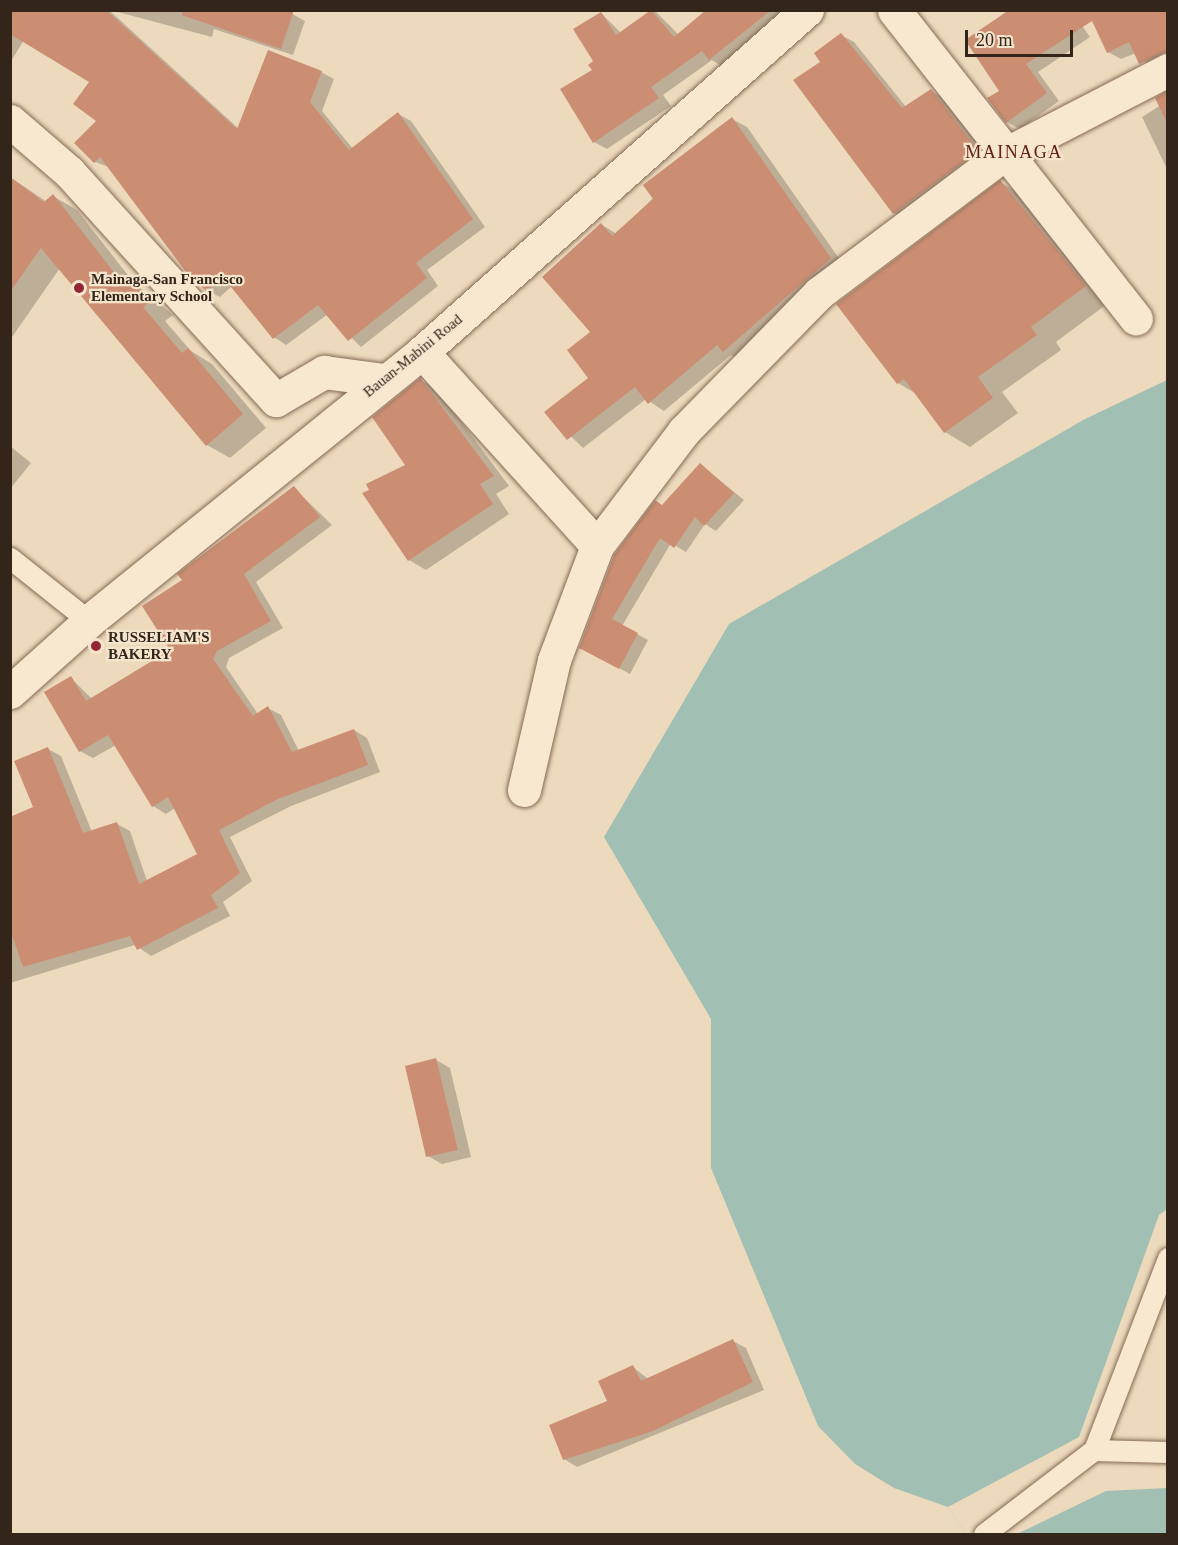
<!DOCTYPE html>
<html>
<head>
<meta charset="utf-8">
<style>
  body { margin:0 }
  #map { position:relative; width:1178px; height:1545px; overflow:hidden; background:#eddabd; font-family:"Times New Roman",serif }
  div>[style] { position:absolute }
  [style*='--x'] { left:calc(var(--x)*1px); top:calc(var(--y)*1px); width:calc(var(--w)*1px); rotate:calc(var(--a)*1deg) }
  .water>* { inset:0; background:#a1bfb3 }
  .pier>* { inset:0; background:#eddabd }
  .shadow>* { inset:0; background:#0003 }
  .building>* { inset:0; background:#cc8e73 }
  .roads { filter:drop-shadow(0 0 2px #856a56) drop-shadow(0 0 2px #856a56) }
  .lane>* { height:21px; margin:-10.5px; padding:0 10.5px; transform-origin:10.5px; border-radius:10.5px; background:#f9e8d0 }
  .street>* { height:33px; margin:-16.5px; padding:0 16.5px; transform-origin:16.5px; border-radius:16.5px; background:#f9e8d0 }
  .secondary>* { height:33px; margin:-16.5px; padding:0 16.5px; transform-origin:16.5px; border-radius:16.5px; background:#f9e8d0 }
  .dots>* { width:16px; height:16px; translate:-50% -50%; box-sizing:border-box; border:3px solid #f5e5cd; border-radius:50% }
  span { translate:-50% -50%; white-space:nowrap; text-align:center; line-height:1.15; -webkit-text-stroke:4.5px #f5e5cd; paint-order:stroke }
  .poi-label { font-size:15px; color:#34251b; font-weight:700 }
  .left { translate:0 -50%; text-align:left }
  .street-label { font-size:15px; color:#34251b }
  .quarter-label { font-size:18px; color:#61211b; letter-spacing:1.5px }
  .frame { position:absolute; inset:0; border:12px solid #34251b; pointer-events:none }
  .scale { position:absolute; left:965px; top:30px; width:108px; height:27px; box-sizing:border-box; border:3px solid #34251b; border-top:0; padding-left:8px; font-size:18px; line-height:21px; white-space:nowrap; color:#34251b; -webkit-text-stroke:4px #f5e5cd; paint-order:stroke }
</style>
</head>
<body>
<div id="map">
  <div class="water">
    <div style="clip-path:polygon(1167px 380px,1167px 1534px,966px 1534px,948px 1507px,894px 1488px,855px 1464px,818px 1426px,711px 1168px,711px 1019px,604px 837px,729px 624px,1085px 419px)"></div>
  </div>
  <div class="pier">
    <div style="clip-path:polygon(1167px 1209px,1167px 1488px,1106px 1491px,1017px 1534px,966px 1534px,948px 1507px,1079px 1437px,1159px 1215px)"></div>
  </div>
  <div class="shadow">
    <div style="clip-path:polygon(10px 10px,109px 10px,239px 129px,321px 72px,334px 79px,322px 111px,353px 149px,398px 114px,411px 121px,485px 227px,427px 270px,438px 286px,361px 347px,328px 314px,286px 345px,274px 337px,232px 286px,220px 297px,207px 290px,109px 167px,95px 162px,76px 143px,99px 120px,91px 81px,24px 40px,10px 63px)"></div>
    <div style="clip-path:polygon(110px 10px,285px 10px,305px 21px,293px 55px,214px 29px,212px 37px)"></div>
    <div style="clip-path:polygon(654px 10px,679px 35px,708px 10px,799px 10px,723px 67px,712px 60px,663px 95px,671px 106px,607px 149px,594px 142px,601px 13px,621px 33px)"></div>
    <div style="clip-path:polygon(1071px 10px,1090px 37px,1038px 72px,1059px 101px,1020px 129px,1007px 122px,1001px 91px)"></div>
    <div style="clip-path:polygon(1095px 10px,1168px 10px,1168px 65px,1154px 70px,1136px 53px,1121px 59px,1108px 52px)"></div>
    <div style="clip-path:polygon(841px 35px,854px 42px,906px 107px,931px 91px,944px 98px,989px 158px,907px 220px,894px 213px,823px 62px)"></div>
    <div style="clip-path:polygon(1168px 92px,1168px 171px,1142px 117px,1161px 105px,1157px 98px)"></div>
    <div style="clip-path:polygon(732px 119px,747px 127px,845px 267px,739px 360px,731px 355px,664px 411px,646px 399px,583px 448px,547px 413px,590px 378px,602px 225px,617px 234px)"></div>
    <div style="clip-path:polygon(10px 177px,47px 202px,53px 196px,77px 210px,134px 283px,173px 315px,165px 321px,191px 351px,212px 364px,266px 428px,230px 458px,207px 445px,60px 268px,10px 340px)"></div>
    <div style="clip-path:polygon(1000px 182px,1026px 197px,1111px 301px,1056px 342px,1061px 350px,1002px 392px,1018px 413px,970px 447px,945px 432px,918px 395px,898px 383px)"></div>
    <div style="clip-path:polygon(420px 380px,437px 389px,509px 486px,496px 494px,509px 514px,426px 570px,409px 560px,408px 465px)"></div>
    <div style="clip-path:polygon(10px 446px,31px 463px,10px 489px)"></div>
    <div style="clip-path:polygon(701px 465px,744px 500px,716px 531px,705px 524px,686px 552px,671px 543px,622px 626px,648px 640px,630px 674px,591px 653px,663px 506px)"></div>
    <div style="clip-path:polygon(294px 488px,332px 525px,256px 582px,283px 628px,229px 658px,226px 667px,258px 714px,268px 708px,281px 715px,299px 751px,354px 730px,367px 738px,380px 772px,291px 806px,230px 837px,252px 881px,223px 902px,230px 916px,151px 956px,135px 945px,10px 983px,10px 818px,35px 808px,48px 749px,61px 756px,92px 832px,117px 824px,130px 831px,147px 881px,199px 854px,175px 808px,166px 814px,153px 806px,116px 745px,93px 758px,80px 751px,71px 678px,92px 699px,172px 650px,184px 580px)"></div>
    <div style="clip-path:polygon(436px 1060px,450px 1068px,471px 1157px,442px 1164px,428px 1156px)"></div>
    <div style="clip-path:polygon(733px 1341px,746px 1348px,764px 1390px,577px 1467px,564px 1459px,633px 1367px,648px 1379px)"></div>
  </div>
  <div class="building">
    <div style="clip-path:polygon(10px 10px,106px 10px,237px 129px,268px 50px,322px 71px,310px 102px,349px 150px,398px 112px,473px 219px,416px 263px,427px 278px,348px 341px,318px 305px,273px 339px,223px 277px,206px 291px,186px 272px,100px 157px,94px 163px,74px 143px,96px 121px,73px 104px,89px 82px,10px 34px)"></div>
    <div style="clip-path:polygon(183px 10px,294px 10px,281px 49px,182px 15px)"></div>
    <div style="clip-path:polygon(651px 10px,674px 37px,706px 10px,771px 10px,709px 60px,702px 51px,651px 87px,659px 98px,593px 143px,560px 89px,592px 70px,588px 65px,593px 61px,573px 29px,601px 12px,616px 35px)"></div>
    <div style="clip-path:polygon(1009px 10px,1167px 10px,1167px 51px,1139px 64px,1129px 42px,1107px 53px,1092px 21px,1026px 64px,1047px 93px,1006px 123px,987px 98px,999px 91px,965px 40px)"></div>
    <div style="clip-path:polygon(841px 33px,902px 108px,931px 89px,978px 151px,893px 214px,793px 80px,820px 62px,814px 53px)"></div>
    <div style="clip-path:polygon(1167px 91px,1167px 123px,1155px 98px)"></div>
    <div style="clip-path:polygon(732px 117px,831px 258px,723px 352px,717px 345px,648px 404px,635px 387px,567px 440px,544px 412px,588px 378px,567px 350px,590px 332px,542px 277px,601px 223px,612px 236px,653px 199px,643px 185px)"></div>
    <div style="clip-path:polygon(10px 177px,44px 202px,53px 194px,124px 285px,131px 280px,151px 301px,143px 307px,182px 353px,188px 348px,243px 414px,206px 446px,41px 248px,10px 292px)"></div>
    <div style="clip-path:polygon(1000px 180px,1086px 286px,1031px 327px,1037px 335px,978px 377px,993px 398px,944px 433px,904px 379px,897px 384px,836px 304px)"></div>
    <div style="clip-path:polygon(420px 378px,494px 476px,480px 484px,493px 504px,408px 561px,362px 493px,369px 490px,366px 484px,405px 465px,372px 417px)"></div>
    <div style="clip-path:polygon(700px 463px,734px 493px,704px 526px,695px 517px,674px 548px,660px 538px,612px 619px,638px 633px,619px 669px,579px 648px,614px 555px,655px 500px,662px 505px)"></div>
    <div style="clip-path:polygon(294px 486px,320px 517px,244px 574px,271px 621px,217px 651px,213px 659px,253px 716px,268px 706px,292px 752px,354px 729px,368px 765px,278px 799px,219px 830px,240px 873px,211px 895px,218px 908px,137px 950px,130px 936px,23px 967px,10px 929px,10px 817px,33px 807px,14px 761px,48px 747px,83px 833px,117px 822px,139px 884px,197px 854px,168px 797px,152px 807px,108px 735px,79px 752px,44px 692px,71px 676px,86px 701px,170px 650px,142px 606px,182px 580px,177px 574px)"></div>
    <div style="clip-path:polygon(436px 1058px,458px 1150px,426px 1157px,405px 1066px)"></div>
    <div style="clip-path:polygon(733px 1339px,753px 1382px,653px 1431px,563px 1460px,549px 1425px,607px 1401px,598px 1381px,633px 1365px,641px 1381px)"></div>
  </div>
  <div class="roads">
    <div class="lane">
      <div style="--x:10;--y:558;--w:101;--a:38.6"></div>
      <div style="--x:1094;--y:1450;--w:74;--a:1.5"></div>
      <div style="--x:984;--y:1534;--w:138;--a:-37.4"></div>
      <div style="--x:1094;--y:1450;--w:206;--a:-68.9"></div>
    </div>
    <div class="street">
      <div style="--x:894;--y:10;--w:392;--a:51.9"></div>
      <div style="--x:10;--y:121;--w:78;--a:40.8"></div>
      <div style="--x:69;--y:172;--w:308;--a:47.8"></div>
      <div style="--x:276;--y:400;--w:56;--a:-30.3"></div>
      <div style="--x:324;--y:372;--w:61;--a:7.6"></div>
      <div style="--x:422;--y:352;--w:261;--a:47.9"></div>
      <div style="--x:524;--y:790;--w:133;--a:-77"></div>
      <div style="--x:554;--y:660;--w:122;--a:-69.3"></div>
      <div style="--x:597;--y:546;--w:144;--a:-52.9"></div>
      <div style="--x:684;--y:431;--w:193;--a:-45.6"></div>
      <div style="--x:819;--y:293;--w:230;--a:-36.9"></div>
      <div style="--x:1003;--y:155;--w:186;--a:-27.3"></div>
    </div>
    <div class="secondary">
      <div style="--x:10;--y:692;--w:106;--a:-41.9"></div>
      <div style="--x:89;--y:621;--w:428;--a:-38.9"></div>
      <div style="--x:422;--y:352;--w:515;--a:-41.62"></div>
    </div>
  </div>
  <div class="dots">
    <div style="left:79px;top:288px;background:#942634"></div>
    <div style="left:96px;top:646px;background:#942634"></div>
  </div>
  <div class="poi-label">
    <span class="left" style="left:91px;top:288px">Mainaga-San Francisco<br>Elementary School</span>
    <span class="left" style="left:108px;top:646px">RUSSELIAM'S<br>BAKERY</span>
  </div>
  <div class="street-label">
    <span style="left:413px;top:356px;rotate:-39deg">Bauan-Mabini Road</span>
  </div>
  <div class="quarter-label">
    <span style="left:1014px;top:152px">MAINAGA</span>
  </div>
  <div class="frame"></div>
  <div class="scale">20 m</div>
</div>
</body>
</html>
